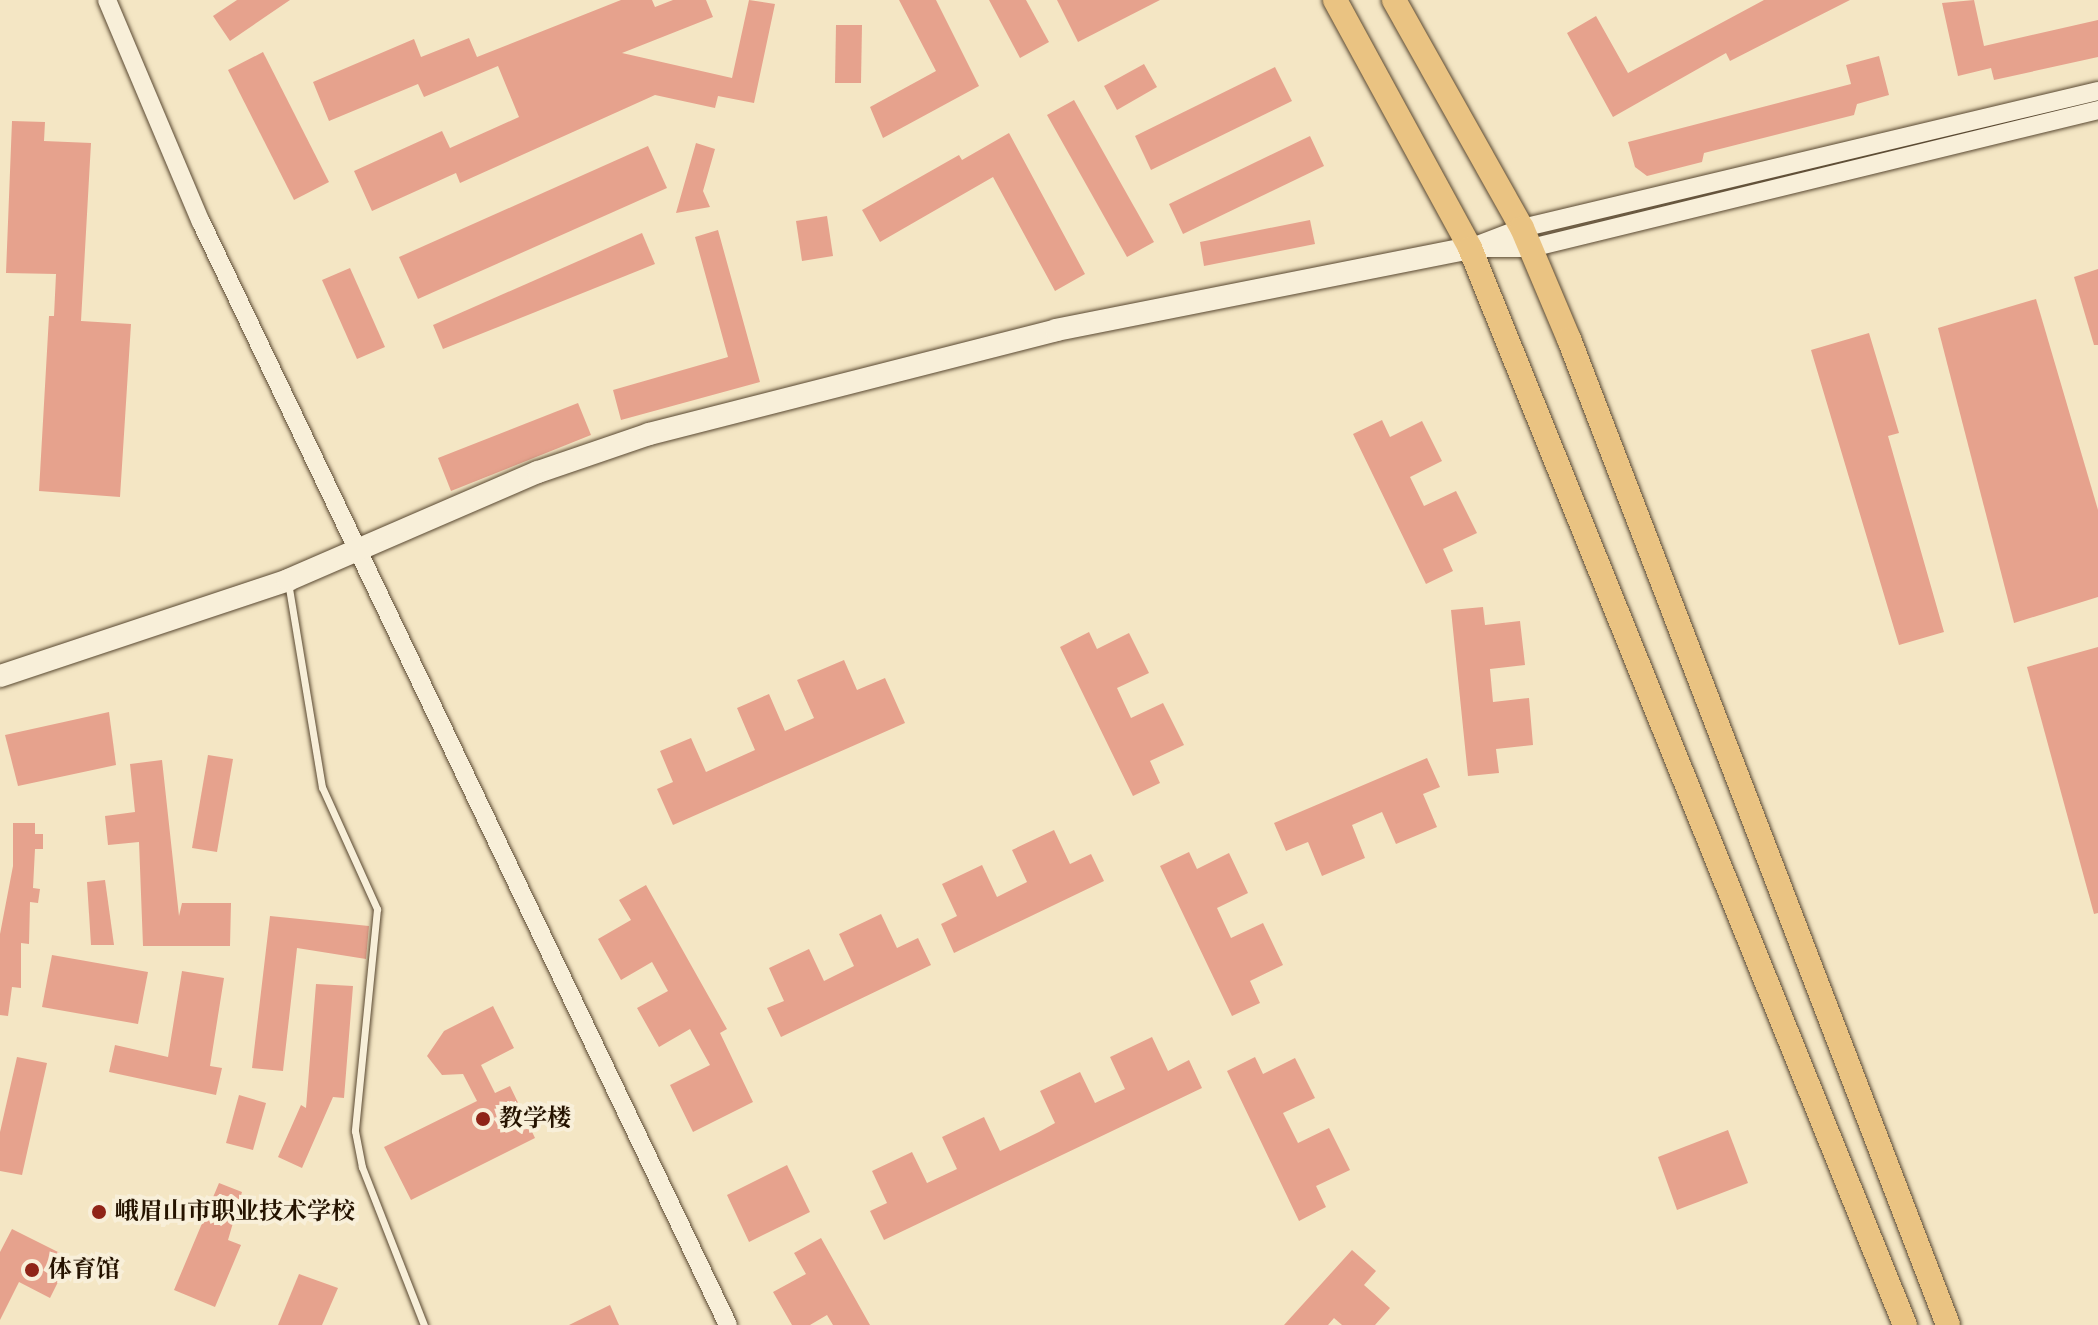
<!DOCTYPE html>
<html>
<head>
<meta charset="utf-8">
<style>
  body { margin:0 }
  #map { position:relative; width:2098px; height:1325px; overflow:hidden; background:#f4e6c4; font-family:"IM FELL Great Primer","Noto Serif SC",serif }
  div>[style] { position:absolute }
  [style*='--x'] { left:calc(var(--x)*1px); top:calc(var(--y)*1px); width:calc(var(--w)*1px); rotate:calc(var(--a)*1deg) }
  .building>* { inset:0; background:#e6a28d }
  .roads { filter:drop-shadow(0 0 2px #594831) drop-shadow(0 0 2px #594831) }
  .service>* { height:7px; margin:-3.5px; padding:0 3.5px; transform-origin:3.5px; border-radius:3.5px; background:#f8efd9 }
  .tertiary>* { height:18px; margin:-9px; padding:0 9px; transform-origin:9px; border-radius:9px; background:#f8efd9 }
  .secondary>* { height:22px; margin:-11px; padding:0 11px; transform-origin:11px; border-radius:11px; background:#f8efd9 }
  .primary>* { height:24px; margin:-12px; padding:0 12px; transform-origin:12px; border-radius:12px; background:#eac382 }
  .dots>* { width:22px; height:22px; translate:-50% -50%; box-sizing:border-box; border:4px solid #f8efd9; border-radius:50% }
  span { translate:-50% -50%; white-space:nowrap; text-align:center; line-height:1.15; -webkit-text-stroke:8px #f8efd9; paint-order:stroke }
  .poi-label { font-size:24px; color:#251300; font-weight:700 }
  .left { translate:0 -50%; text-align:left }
</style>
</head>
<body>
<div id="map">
  <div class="building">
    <div style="clip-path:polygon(237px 0,290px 0,230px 41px,213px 16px)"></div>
    <div style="clip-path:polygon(621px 0,652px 0,655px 7px,673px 0,706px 0,713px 17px,622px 53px,732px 78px,749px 0,775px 4px,754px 103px,718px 96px,715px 108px,655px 95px,460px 183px,456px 173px,372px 211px,354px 171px,442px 131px,450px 148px,519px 117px,498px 66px,424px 97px,418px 84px,329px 121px,313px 82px,414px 39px,421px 57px,469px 38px,477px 57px)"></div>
    <div style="clip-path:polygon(899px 0,936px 0,979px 86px,883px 138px,870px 107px,936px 71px)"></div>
    <div style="clip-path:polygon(989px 0,1026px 0,1049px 42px,1020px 58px)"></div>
    <div style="clip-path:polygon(1057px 0,1160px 0,1078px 42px)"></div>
    <div style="clip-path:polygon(1764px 0,1850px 0,1730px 61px,1726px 53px,1613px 117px,1567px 33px,1596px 16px,1628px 73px)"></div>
    <div style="clip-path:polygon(1974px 0,1984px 46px,2098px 20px,2098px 57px,1994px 80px,1991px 68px,1958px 76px,1942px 3px)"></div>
    <div style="clip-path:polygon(836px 25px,862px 25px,861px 83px,835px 83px)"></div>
    <div style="clip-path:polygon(263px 52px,329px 182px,294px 200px,228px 70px)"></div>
    <div style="clip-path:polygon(1879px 56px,1889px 95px,1857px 104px,1854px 115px,1704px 153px,1702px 162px,1647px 176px,1635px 167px,1628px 142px,1851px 84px,1846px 65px)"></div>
    <div style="clip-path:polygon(1144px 64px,1157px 87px,1117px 110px,1104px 86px)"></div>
    <div style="clip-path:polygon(1275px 67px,1292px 101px,1151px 170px,1135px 136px)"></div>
    <div style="clip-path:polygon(1074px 100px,1154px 242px,1127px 257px,1047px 115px)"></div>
    <div style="clip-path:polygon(12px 121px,45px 122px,44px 141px,91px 143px,81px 321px,131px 324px,120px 497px,39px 491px,49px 316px,54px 316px,56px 274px,6px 273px)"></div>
    <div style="clip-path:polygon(1009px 133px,1085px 274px,1055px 291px,993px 177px,880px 242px,862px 210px,959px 155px,962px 160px)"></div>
    <div style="clip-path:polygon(1310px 136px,1324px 166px,1183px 234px,1169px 204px)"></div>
    <div style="clip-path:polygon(696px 143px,715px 149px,703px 191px,710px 207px,676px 213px)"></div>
    <div style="clip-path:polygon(648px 146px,667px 188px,418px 299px,399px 257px)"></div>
    <div style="clip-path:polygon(827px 216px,833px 256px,802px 261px,796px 221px)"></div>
    <div style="clip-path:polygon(1310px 220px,1315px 244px,1204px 266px,1200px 242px)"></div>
    <div style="clip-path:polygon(718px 230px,760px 382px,621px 420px,613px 390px,728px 357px,695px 237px)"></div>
    <div style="clip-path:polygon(642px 233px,655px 264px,443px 349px,433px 325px)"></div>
    <div style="clip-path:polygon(350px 268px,385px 347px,357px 359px,322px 280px)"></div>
    <div style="clip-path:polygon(2098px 269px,2098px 345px,2094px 345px,2074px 277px)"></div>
    <div style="clip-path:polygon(2036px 299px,2098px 510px,2098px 597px,2014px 623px,1938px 328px)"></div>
    <div style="clip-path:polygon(1869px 333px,1899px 433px,1888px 436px,1944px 632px,1899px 645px,1811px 350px)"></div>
    <div style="clip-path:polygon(578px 403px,591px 435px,451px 491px,438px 458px)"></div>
    <div style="clip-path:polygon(1382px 420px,1390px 437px,1422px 421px,1442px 461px,1410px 477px,1424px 506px,1456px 491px,1477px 533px,1443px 549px,1453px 571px,1426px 584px,1353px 434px)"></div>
    <div style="clip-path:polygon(1483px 607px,1485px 625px,1520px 621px,1525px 665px,1490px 669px,1493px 702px,1529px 698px,1533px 745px,1496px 749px,1499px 773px,1468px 776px,1451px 610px)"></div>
    <div style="clip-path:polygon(1089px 632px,1097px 649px,1129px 633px,1149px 673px,1117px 688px,1131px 718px,1163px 703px,1184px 745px,1150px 761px,1160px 783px,1133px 796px,1060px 647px)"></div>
    <div style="clip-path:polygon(2098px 647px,2098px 913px,2094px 914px,2027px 667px)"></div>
    <div style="clip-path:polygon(844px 660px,857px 690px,885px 678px,905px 723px,673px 825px,657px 789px,673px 782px,660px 751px,691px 738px,706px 772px,755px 750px,737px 708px,769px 694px,785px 731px,814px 718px,797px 680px)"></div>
    <div style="clip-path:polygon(109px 712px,116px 765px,18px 786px,5px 735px)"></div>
    <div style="clip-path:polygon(208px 755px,233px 759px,217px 852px,192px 848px)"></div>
    <div style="clip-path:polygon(1427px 758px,1440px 787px,1423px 794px,1437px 827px,1396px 844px,1382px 812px,1352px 825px,1365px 858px,1322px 876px,1308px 842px,1286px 851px,1274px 823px)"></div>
    <div style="clip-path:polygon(162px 760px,179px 916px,182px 903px,231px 903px,230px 946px,143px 946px,139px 842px,108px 845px,105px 816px,135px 812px,130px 764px)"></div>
    <div style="clip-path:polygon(13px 823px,35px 823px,35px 834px,43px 834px,43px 849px,35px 849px,33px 888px,40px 889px,38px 903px,30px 902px,29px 944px,21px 943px,21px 988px,12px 987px,8px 1016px,0 1015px,0 934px,13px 866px)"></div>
    <div style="clip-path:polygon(1054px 830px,1070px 864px,1091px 854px,1104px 881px,954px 953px,941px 924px,957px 916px,942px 884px,982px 865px,997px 897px,1027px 882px,1012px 850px)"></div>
    <div style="clip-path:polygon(1189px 852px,1197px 869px,1229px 853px,1248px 893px,1217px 908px,1231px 938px,1263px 923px,1283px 965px,1250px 981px,1260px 1003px,1232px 1016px,1160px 866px)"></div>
    <div style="clip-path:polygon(105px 880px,114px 945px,91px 945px,87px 882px)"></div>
    <div style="clip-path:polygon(646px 885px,727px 1029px,720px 1033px,753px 1102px,693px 1132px,670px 1085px,710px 1065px,690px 1029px,659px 1047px,637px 1008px,668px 991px,652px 962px,621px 980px,598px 939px,631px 920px,619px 900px)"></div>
    <div style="clip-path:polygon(881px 914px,897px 948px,918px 938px,931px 965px,781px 1037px,767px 1008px,784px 1001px,769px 968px,809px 949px,824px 981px,854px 966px,839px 934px)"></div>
    <div style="clip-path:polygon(270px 916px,369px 926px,366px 959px,297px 948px,283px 1071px,252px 1068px)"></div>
    <div style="clip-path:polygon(52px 955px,148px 972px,138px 1024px,42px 1007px)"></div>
    <div style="clip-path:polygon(182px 971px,224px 978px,210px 1066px,222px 1068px,216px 1095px,109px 1072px,115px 1045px,168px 1057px)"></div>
    <div style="clip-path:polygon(316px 984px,353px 986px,344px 1098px,333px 1097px,302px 1168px,278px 1157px,301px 1105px,306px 1108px)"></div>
    <div style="clip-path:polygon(493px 1006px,514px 1048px,481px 1065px,495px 1093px,510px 1086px,535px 1138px,411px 1200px,384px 1147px,477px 1101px,463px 1074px,442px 1075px,427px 1056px,444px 1031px)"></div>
    <div style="clip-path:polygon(1152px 1037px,1168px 1071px,1189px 1060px,1202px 1088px,884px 1240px,870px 1211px,887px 1203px,872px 1171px,912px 1152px,927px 1183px,957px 1169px,942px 1137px,984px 1117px,1000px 1151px,1039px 1132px,1055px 1123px,1040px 1091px,1080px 1072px,1095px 1103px,1125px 1089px,1110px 1057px)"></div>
    <div style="clip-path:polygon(17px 1057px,47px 1063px,22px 1175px,0 1171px,0 1132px)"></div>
    <div style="clip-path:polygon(1255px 1057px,1263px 1074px,1295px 1058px,1315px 1098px,1283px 1113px,1298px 1143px,1329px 1128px,1350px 1170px,1316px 1186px,1326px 1207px,1299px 1221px,1227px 1071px)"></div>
    <div style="clip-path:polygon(239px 1095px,266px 1103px,253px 1150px,226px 1143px)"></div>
    <div style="clip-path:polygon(1728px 1130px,1748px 1183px,1677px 1210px,1658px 1157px)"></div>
    <div style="clip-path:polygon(787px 1165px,810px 1212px,749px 1242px,727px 1195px)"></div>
    <div style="clip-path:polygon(219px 1183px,242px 1192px,228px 1240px,241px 1245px,215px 1307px,174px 1290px)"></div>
    <div style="clip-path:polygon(12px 1229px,70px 1258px,50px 1298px,19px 1282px,0 1320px,0 1252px)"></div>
    <div style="clip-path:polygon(821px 1238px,870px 1325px,833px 1325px,827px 1315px,810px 1325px,792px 1325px,773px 1292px,806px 1274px,794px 1253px)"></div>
    <div style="clip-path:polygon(1352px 1250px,1376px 1271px,1364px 1285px,1390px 1308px,1375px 1325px,1342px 1325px,1334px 1318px,1328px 1325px,1284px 1325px)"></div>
    <div style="clip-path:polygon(299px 1274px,338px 1288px,322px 1325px,278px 1325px)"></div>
    <div style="clip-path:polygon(610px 1305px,619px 1325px,569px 1325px)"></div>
  </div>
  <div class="roads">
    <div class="service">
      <div style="--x:288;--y:582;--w:208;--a:80.6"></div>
      <div style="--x:322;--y:787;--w:134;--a:65.7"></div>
      <div style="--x:377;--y:909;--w:223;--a:95.7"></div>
      <div style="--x:355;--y:1131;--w:37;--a:79"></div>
      <div style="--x:362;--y:1167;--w:170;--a:68.6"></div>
    </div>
    <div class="tertiary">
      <div style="--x:107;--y:0;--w:241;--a:67.1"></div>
      <div style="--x:201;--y:222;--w:1222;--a:64.46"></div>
      <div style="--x:1470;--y:248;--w:56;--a:-21"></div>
      <div style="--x:1522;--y:228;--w:592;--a:-13.38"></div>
      <div style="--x:1481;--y:248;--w:50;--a:0"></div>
      <div style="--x:1531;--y:248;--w:584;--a:-13.68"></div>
    </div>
    <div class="secondary">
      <div style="--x:0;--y:676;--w:304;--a:-18.4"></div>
      <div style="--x:288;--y:580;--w:272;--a:-23.4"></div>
      <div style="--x:538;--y:472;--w:117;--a:-18.9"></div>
      <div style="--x:649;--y:434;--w:420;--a:-14.3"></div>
      <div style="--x:1056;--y:330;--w:422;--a:-11.2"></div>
    </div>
    <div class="primary">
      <div style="--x:1335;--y:0;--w:282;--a:61.4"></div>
      <div style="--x:1470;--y:248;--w:1162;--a:68.01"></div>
      <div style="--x:1394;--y:0;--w:261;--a:60.7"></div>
      <div style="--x:1522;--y:228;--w:121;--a:67.1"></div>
      <div style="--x:1569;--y:339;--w:1056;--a:68.97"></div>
    </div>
  </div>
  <div class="dots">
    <div style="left:483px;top:1119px;background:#8f2418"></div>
    <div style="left:99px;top:1212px;background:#8f2418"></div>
    <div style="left:32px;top:1270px;background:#8f2418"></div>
  </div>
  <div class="poi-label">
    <span class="left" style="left:499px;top:1119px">教学楼</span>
    <span class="left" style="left:115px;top:1212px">峨眉山市职业技术学校</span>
    <span class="left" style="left:48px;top:1270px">体育馆</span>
  </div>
</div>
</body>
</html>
